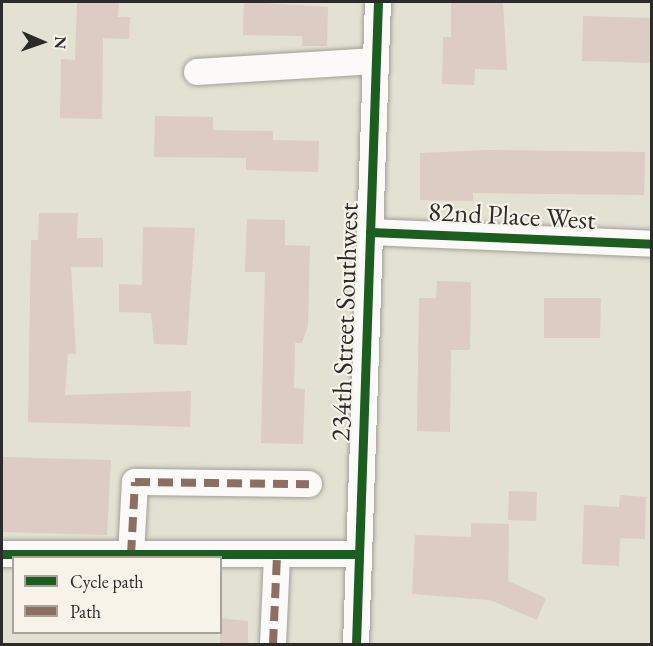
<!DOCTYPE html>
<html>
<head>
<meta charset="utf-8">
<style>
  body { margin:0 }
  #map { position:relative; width:653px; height:646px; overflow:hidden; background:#e3e1d2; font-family:"EB Garamond",serif }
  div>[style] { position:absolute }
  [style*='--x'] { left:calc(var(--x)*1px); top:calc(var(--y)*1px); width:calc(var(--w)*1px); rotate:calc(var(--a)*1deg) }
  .building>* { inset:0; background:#dcccc4 }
  .roads { filter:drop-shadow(0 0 2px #a0a097) drop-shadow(0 0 2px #a0a097) }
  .minor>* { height:26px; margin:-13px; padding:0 13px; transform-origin:13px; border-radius:13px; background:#fbfaf8 }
  .quiet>* { height:8px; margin-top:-4px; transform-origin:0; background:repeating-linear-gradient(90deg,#8d6e63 0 15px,transparent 0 23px) }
  .cycleway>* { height:9px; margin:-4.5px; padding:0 4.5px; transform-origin:4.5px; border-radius:4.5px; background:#1b5e20 }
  span { translate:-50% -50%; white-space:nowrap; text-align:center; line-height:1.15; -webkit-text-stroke:4.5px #f7f3e8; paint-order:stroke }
  .street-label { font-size:27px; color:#2b2b2b }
  .frame { position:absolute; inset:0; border:3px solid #2b2b2b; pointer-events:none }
  .legend { position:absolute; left:12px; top:556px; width:210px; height:78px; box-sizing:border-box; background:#f7f3e8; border:2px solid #a5a39c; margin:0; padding:8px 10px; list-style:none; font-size:18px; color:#2b2b2b }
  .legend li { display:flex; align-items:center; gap:12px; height:30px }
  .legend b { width:30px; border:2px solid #a5a39c }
  .north { position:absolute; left:12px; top:12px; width:60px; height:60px; -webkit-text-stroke:4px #f7f3e8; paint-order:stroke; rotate:92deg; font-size:16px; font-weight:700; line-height:24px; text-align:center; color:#2b2b2b }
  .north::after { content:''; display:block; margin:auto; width:21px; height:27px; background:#2b2b2b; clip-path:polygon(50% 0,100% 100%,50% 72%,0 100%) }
</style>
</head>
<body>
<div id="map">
  <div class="building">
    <div style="clip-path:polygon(119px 2px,118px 17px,130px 17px,129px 39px,103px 38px,102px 119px,60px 118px,61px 59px,75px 60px,77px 3px)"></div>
    <div style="clip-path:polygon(244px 2px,328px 7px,327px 46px,302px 46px,302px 36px,243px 35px)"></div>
    <div style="clip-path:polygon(451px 2px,503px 2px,507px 70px,475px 69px,474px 85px,442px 84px,443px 37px,451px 37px)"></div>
    <div style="clip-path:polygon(583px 16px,651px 18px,651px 63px,582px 61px)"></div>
    <div style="clip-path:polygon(155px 116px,213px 117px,213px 130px,273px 131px,273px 140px,319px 141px,318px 172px,246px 170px,246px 158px,154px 157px)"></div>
    <div style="clip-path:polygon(488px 150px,645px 152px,644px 195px,473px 193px,473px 201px,420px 200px,420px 153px)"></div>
    <div style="clip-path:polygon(39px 213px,78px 213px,77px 238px,103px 238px,103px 267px,71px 267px,76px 354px,68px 354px,65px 395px,191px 391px,190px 427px,28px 422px,31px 240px,38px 240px)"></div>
    <div style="clip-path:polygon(247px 219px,285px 220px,285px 245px,310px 246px,308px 325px,302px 343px,295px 343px,294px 388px,305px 389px,303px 444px,261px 443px,265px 272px,245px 272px)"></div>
    <div style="clip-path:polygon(143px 227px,195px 228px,187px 345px,154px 344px,151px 313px,119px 312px,119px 284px,142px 285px)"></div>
    <div style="clip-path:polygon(437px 281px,471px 282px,470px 350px,451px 350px,450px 432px,417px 431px,419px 298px,436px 298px)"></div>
    <div style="clip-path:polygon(544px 298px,601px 298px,600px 338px,544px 338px)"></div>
    <div style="clip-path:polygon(2px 457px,111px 460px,107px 535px,2px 532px)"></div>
    <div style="clip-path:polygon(509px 491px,537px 492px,536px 521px,508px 520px)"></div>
    <div style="clip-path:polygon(620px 495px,646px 497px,645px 539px,620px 538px,619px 566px,582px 564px,584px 505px,619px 507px)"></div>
    <div style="clip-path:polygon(471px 523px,509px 524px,508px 581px,546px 598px,537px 620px,490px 600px,412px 594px,415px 535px,471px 537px)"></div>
    <div style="clip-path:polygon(220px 618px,248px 621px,248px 645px,220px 645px)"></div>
  </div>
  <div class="roads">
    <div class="minor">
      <div style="--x:197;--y:72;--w:178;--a:-3.5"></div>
      <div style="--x:370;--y:232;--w:282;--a:2.4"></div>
      <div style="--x:2;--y:554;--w:357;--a:0"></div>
      <div style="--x:131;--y:555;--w:73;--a:-86.9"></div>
      <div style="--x:135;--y:482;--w:174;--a:0.7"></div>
      <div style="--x:273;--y:644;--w:89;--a:-87.4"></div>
      <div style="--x:356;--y:644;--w:642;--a:-88.04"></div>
    </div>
  </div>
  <div class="quiet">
    <div style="--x:131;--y:555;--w:73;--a:-86.9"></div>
    <div style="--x:135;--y:482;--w:174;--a:0.7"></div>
    <div style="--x:273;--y:644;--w:89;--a:-87.4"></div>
  </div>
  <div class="cycleway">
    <div style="--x:370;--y:232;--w:282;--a:2.4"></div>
    <div style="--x:2;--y:554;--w:357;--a:0"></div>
    <div style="--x:356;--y:644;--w:642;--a:-88.04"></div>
  </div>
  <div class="street-label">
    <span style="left:512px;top:215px;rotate:3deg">82nd Place West</span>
    <span style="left:344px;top:322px;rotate:-88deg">234th Street Southwest</span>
  </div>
  <div class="frame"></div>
  <ul class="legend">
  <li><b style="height:8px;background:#1b5e20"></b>Cycle path</li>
  <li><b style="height:8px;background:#8d6e63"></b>Path</li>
  </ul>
  <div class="north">N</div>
</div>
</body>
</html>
